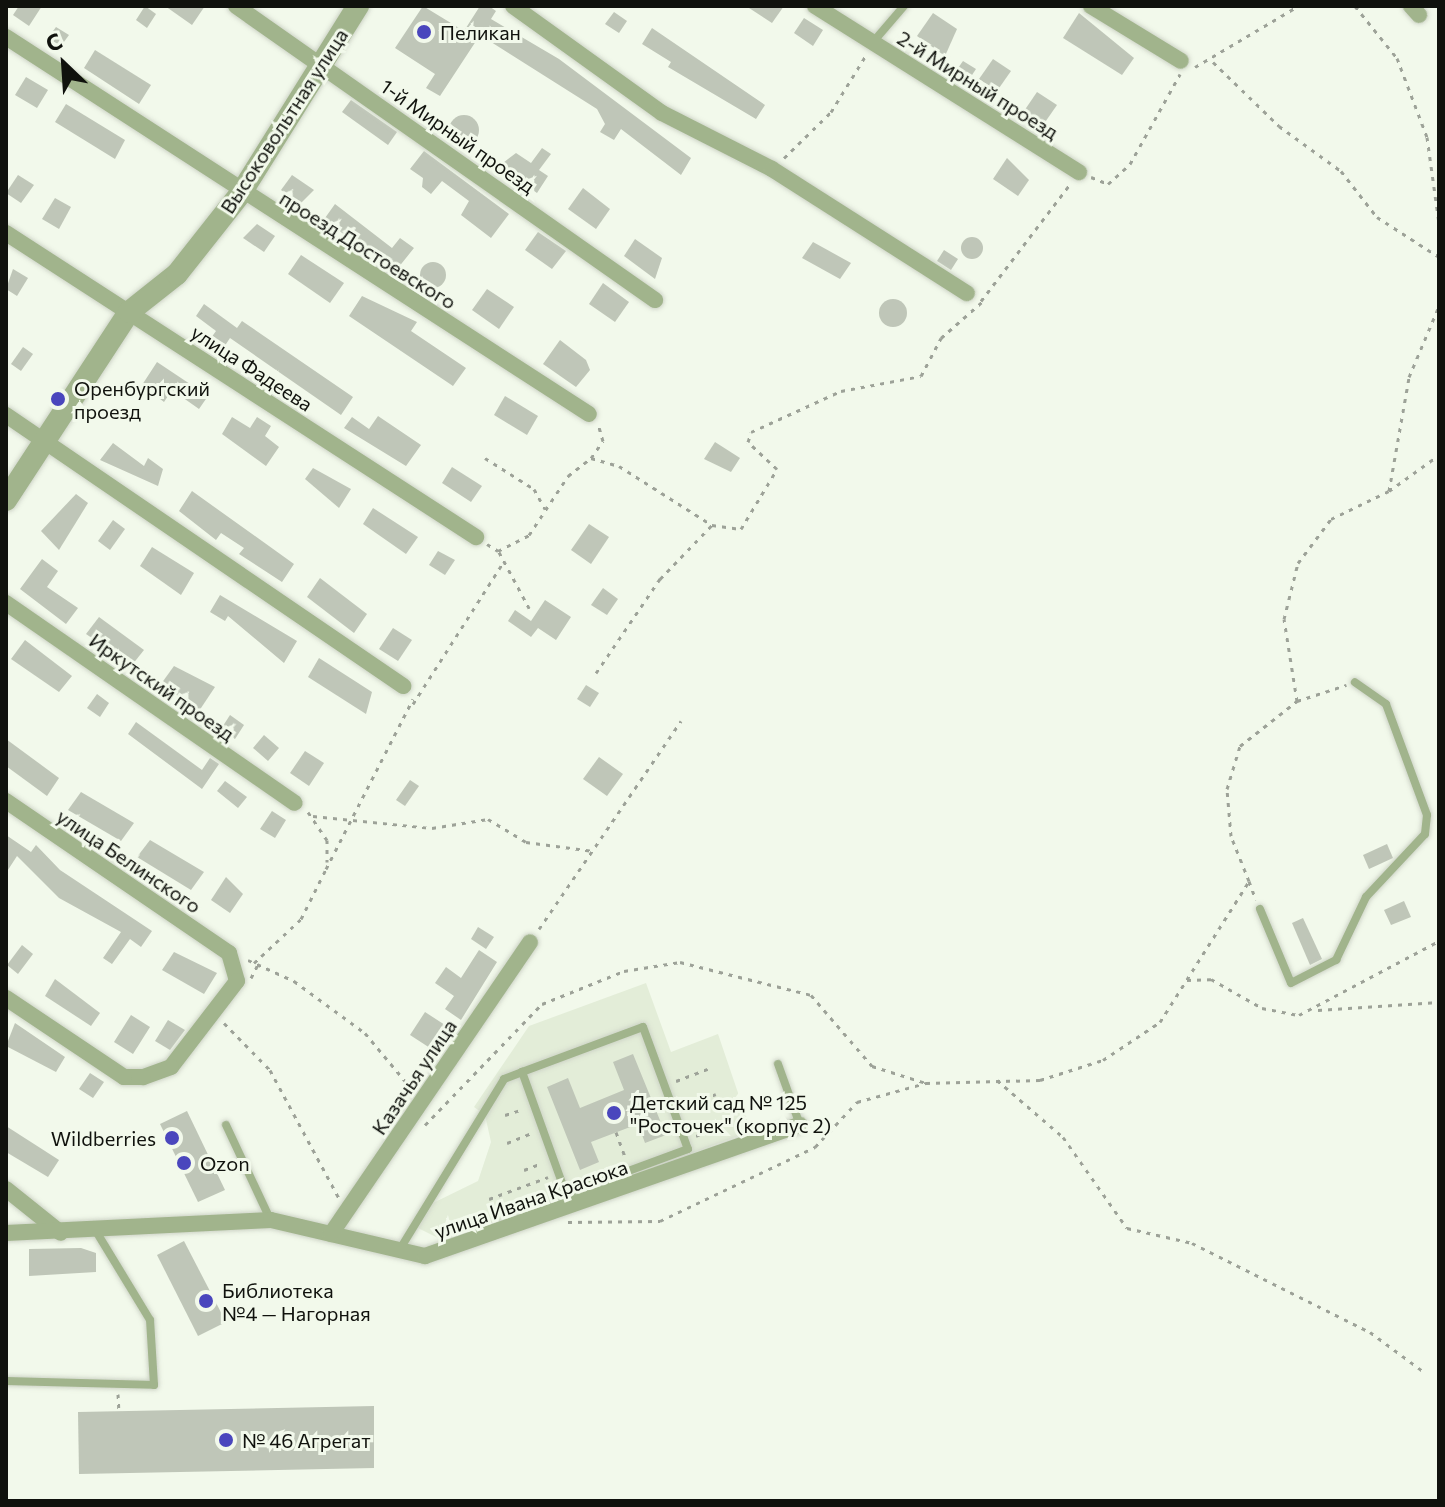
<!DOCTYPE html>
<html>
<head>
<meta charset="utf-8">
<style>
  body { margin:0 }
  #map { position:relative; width:1445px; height:1507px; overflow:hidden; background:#f2f9eb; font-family:Commissioner,sans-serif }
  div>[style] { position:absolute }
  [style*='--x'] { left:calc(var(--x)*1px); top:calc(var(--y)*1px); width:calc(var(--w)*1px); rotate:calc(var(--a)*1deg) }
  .built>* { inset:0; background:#e3edd8 }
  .building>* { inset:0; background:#bfc6b8 }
  .round { border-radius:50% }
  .path>* { height:3px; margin-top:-1.5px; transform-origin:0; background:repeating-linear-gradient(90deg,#9da298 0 4px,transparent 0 10px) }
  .roads { filter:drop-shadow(0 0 2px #ced4c7) drop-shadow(0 0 2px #ced4c7) }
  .service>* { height:8px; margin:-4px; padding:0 4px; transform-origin:4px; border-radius:4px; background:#a1b48c }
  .minor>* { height:16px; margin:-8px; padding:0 8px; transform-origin:8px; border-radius:8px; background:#a1b48c }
  .tertiary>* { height:22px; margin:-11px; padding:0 11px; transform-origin:11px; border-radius:11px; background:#a1b48c }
  .dots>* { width:22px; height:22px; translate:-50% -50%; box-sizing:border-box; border:4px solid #f2f9eb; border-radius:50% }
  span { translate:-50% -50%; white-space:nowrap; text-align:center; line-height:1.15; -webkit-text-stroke:6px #f2f9eb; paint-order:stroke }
  .poi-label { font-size:20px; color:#10120d }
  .left { translate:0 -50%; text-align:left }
  .right { translate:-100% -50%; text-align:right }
  .street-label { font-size:20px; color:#10120d }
  .frame { position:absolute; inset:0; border:8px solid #10120d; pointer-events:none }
  .north { position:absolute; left:24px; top:24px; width:80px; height:80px; -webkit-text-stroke:6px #f2f9eb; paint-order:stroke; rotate:335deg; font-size:22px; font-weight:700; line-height:32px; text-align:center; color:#10120d }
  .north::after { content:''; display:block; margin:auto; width:28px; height:36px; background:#10120d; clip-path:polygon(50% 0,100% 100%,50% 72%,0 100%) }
</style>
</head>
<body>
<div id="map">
  <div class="built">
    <div style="clip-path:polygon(646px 983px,671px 1052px,718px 1034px,751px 1131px,450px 1244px,418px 1228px,433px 1203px,478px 1181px,491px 1142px,485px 1115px,474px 1107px,529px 1026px)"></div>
  </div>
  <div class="building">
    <div style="clip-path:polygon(19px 6px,42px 6px,29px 26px,13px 15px)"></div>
    <div style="clip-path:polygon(145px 6px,156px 14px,147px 28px,136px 20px)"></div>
    <div style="clip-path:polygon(165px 6px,205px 6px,192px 25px)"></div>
    <div style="clip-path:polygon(423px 6px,464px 31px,480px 6px,489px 6px,496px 11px,491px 19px,559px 59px,691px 158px,681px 175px,621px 129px,614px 140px,600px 132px,605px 124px,597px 109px,480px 35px,440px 96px,426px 88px,435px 74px,395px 48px)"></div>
    <div style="clip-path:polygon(746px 6px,784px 6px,772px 23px)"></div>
    <div style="clip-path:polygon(614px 12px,627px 21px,619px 33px,605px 24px)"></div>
    <div style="clip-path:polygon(933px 13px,957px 29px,945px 56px,917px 36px)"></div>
    <div style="clip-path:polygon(1079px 13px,1134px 58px,1122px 75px,1063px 38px)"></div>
    <div style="clip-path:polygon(804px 18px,823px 30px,813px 46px,794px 33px)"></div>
    <div style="clip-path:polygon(56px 27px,69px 35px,61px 46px,48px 38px)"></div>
    <div style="clip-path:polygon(652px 28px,765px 105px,756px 119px,668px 67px,671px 62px,642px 44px)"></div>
    <div style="clip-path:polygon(95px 50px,151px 85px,139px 104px,84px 68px)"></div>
    <div style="clip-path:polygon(993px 59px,1011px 71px,997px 91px,979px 79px)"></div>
    <div style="clip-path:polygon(963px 61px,976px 69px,964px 87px,951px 78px)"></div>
    <div style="clip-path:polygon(26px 77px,48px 90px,37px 108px,15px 95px)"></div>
    <div style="clip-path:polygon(1037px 92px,1057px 105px,1041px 128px,1022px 114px)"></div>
    <div style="clip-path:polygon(351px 100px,397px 132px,388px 145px,342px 112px)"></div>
    <div style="clip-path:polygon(66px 104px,125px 140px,115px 159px,55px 122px)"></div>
    <div class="round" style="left:449px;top:115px;width:30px;height:30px"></div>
    <div style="clip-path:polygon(542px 148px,551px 154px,539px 170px,548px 176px,537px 193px,499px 166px,516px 153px,531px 163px)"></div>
    <div style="clip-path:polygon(424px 151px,509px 214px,491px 238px,461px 215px,469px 201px,442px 181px,431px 194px,422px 187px,423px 178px,410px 169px)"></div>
    <div style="clip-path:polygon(1007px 158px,1029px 180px,1018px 196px,993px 179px)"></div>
    <div style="clip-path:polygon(18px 175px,34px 185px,21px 203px,6px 193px)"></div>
    <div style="clip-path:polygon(292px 175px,314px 190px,300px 204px,281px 190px)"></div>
    <div style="clip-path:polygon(583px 188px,610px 209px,596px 229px,568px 209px)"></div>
    <div style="clip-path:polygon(55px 198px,71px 207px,59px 229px,42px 219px)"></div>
    <div style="clip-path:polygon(335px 204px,392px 248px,400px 238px,414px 248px,398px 268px,373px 249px,367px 255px,325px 218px)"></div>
    <div style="clip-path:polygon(257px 224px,275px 236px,264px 252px,243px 238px)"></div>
    <div style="clip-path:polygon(538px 232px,566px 251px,552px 269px,525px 250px)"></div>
    <div class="round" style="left:961px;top:237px;width:22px;height:22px"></div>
    <div style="clip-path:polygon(635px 239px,662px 258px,655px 279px,624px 256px)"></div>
    <div style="clip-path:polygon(813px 242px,851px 263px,840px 279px,802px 258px)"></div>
    <div style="clip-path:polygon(944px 250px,958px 259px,951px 270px,937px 261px)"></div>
    <div style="clip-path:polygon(301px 255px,344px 283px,330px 303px,288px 274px)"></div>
    <div class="round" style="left:420px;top:262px;width:26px;height:26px"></div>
    <div style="clip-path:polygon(13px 269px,28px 278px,17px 296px,6px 289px)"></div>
    <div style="clip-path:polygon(603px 283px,629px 302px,615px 322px,589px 304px)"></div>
    <div style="clip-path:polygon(487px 289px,514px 307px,499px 329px,472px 310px)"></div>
    <div style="clip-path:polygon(362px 296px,417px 322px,411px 331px,466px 368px,453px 386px,349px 316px)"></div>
    <div class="round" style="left:879px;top:299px;width:28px;height:28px"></div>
    <div style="clip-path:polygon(204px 304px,237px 328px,242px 321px,353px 397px,341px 415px,230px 338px,224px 347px,211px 338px,216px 331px,196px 316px)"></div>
    <div style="clip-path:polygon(560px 340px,586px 360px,590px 370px,576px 387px,543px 364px)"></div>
    <div style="clip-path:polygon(23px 347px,33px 354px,21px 371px,11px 364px)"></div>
    <div style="clip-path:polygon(157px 362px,208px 396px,199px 409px,172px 390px,164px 402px,142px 385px)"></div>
    <div style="clip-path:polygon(505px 396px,538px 416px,527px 435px,494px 415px)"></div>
    <div style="clip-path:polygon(378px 416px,421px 445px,406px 466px,344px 428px,352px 417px,369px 429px)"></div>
    <div style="clip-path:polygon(232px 417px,250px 428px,257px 417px,271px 426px,265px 436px,279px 447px,266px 466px,222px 434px)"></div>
    <div style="clip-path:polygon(715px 442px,740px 458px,731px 472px,704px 459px)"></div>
    <div style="clip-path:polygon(113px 443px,144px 466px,148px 458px,163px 469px,158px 486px,100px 460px)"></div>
    <div style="clip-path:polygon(452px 467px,482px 486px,471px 502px,442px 483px)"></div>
    <div style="clip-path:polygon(313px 468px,351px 489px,339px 508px,305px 479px)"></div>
    <div style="clip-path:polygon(192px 491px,294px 564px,282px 582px,239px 554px,244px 548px,221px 533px,216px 540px,179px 511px)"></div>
    <div style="clip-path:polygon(76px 494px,88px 503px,59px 550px,41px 531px)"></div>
    <div style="clip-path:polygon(373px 508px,418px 537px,406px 554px,363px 524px)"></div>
    <div style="clip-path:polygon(113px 520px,125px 529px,110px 550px,98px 541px)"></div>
    <div style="clip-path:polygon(589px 524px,609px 537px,591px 564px,571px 550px)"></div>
    <div style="clip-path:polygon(152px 547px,194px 573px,181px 595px,140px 566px)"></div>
    <div style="clip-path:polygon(438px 551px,455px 560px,445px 575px,429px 565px)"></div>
    <div style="clip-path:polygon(42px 559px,58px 571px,47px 587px,78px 608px,66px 624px,20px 589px)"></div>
    <div style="clip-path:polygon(320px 578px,367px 614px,354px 633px,307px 597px)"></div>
    <div style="clip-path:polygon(603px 588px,618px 599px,607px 615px,591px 605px)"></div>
    <div style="clip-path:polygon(220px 595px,297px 641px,284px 663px,228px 616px,225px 621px,210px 612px)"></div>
    <div style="clip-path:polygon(545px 600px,571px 617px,556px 640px,538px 628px,531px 637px,508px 621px,515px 610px,531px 621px)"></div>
    <div style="clip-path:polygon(99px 617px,144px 650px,132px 665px,86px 634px)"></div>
    <div style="clip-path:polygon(393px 628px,412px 640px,398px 661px,379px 649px)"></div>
    <div style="clip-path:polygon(25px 640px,72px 676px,59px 692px,11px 659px)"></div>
    <div style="clip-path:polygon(319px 658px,372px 692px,366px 714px,308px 677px)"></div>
    <div style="clip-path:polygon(174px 666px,215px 687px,199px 711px,161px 684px)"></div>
    <div style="clip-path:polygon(586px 685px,599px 693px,590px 707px,577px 699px)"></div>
    <div style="clip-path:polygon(97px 694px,109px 703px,100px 717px,87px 708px)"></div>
    <div style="clip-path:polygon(230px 715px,244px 725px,235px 739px,221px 729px)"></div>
    <div style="clip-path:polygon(136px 722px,202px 770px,210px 758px,219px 764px,202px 789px,128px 734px)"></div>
    <div style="clip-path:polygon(264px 735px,279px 748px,268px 761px,253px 748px)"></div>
    <div style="clip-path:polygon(6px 739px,59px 778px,47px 796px,6px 766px)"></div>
    <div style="clip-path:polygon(305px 751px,324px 763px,309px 786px,290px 773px)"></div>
    <div style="clip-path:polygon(599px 757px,623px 774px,607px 796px,583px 779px)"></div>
    <div style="clip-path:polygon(410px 780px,419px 786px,405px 806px,396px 800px)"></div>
    <div style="clip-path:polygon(225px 781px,247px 797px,238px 808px,217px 791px)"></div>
    <div style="clip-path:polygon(81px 792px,134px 823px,121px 841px,68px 810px)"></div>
    <div style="clip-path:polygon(272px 811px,286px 820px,275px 838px,260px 829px)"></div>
    <div style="clip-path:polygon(6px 835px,31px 852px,36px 845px,60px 870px,152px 931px,141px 947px,130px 939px,112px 964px,103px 958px,121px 932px,59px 898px,17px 856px,6px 873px)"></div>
    <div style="clip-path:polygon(150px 840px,204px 872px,191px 890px,137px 857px)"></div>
    <div style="clip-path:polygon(1387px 844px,1393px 858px,1369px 869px,1363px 855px)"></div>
    <div style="clip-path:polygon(226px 877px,243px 894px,230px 913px,211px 900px)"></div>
    <div style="clip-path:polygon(1404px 901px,1411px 917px,1391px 925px,1384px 910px)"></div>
    <div style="clip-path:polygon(1303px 918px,1322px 959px,1310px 965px,1292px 923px)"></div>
    <div style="clip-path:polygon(478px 927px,494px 937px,486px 949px,471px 939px)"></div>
    <div style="clip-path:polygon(22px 945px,33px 954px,18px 974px,7px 965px)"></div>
    <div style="clip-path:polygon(479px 950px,497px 962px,461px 1020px,445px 1009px,454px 996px,435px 983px,446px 967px,461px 978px)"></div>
    <div style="clip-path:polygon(174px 952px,217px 973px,204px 994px,162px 970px)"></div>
    <div style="clip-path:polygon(55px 979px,100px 1013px,91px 1026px,45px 996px)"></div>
    <div style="clip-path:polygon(425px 1012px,445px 1025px,430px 1048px,410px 1035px)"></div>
    <div style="clip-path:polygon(131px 1015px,150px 1027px,133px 1054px,114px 1042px)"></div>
    <div style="clip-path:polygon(168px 1020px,185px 1030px,170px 1050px,155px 1041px)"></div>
    <div style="clip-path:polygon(15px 1023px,65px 1057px,56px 1072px,6px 1046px)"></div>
    <div style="clip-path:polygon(633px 1054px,666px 1135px,645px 1143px,638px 1124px,591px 1142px,599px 1162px,580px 1170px,547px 1087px,568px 1078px,580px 1108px,624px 1090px,613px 1062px)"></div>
    <div style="clip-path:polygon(90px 1073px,104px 1082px,93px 1098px,79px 1089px)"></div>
    <div style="clip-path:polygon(187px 1111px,225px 1190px,198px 1202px,160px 1124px)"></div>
    <div style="clip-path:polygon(6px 1126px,59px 1160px,48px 1177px,6px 1152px)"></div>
    <div style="clip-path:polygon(184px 1241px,226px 1322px,198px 1336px,157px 1255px)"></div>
    <div style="clip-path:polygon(81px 1248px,96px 1253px,96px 1272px,29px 1276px,29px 1249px)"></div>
    <div style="clip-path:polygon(374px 1406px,374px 1468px,79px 1474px,78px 1412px)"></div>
  </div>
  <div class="path">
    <div style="--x:1355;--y:6;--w:67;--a:51.1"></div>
    <div style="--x:1397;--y:58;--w:85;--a:69.2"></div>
    <div style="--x:1427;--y:137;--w:88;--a:82.1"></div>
    <div style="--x:1213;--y:62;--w:92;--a:44.1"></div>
    <div style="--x:1279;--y:126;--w:77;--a:36"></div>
    <div style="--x:1341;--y:171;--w:58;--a:52"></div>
    <div style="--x:1377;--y:217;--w:74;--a:32.8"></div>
    <div style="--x:1195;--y:67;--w:120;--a:-30.6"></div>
    <div style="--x:784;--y:158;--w:66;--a:-44.4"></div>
    <div style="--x:831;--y:112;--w:67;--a:-58.4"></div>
    <div style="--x:1091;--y:177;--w:18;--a:22"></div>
    <div style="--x:1108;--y:184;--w:30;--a:-42"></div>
    <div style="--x:1130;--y:164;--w:103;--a:-60.9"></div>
    <div style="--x:981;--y:301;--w:147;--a:-52.7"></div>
    <div style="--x:485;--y:458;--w:58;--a:32.3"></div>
    <div style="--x:534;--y:489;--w:23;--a:61"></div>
    <div style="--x:591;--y:458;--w:21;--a:-55"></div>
    <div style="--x:603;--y:441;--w:19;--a:-106"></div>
    <div style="--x:1389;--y:491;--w:116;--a:-80"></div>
    <div style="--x:1409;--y:377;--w:77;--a:-67.1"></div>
    <div style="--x:487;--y:544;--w:13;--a:32"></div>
    <div style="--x:498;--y:551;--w:35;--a:-27"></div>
    <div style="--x:529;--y:535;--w:71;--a:-56.5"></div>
    <div style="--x:568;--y:476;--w:29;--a:-38"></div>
    <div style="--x:591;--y:458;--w:29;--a:16"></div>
    <div style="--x:619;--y:466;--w:110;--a:32.4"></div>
    <div style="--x:499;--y:552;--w:64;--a:61.8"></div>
    <div style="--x:596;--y:673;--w:114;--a:-55.8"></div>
    <div style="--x:660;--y:579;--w:75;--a:-46.1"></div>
    <div style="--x:712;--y:525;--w:29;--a:8"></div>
    <div style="--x:741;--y:529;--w:70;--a:-59"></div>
    <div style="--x:777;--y:469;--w:40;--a:-137"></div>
    <div style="--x:748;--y:442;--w:10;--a:-73"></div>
    <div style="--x:751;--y:432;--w:99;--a:-24.5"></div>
    <div style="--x:841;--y:391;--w:81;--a:-10.6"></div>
    <div style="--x:921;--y:376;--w:43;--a:-62.2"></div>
    <div style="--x:941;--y:338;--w:55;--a:-41.3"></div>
    <div style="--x:1297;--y:701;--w:52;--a:-18.1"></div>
    <div style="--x:413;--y:704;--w:169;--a:-57.5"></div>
    <div style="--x:308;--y:812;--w:34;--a:56"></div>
    <div style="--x:327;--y:840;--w:22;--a:90"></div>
    <div style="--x:313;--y:816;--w:120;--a:5.8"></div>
    <div style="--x:432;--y:828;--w:57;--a:-9.1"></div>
    <div style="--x:488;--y:819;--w:44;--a:31.2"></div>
    <div style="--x:526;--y:842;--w:68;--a:7.7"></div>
    <div style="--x:326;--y:869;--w:191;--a:-62.9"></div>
    <div style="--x:1249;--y:881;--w:20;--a:70"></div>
    <div style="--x:539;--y:929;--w:252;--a:-55.7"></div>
    <div style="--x:248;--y:960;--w:51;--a:24.5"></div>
    <div style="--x:294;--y:981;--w:88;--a:36.2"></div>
    <div style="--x:365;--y:1033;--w:72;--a:50.1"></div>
    <div style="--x:254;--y:963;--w:64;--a:-43.1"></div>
    <div style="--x:301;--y:919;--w:56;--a:-63.4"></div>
    <div style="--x:251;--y:978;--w:16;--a:-63"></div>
    <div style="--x:1187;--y:980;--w:24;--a:-2"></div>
    <div style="--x:1211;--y:979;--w:59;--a:29.6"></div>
    <div style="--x:1262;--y:1008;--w:38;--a:11"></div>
    <div style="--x:1299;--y:1015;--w:158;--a:-27.9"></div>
    <div style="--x:1318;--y:1010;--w:121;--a:-3.8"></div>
    <div style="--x:224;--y:1023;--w:66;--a:45.6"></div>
    <div style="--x:270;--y:1070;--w:145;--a:61.7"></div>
    <div style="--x:997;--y:1080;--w:87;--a:40.8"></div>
    <div style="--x:1063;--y:1137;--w:111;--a:54.9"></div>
    <div style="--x:1127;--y:1228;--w:67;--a:13"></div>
    <div style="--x:1192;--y:1243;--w:199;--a:26.6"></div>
    <div style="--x:1370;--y:1332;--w:67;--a:36.5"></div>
    <div style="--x:676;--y:1081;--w:34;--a:-21"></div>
    <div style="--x:685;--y:1106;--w:33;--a:-21"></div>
    <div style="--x:505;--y:1115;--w:19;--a:-18"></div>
    <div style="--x:425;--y:1125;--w:168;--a:-46"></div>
    <div style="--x:542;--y:1004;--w:88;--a:-21.9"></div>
    <div style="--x:624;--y:971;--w:57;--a:-9.1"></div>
    <div style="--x:680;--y:962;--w:135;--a:14.1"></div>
    <div style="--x:811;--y:995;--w:94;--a:49.3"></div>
    <div style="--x:872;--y:1066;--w:57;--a:17.5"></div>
    <div style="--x:616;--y:1132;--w:29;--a:70"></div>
    <div style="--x:696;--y:1136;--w:27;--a:-24"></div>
    <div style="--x:507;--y:1143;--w:27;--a:-22"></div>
    <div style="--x:524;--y:1170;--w:19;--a:-21"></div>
    <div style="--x:489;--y:1199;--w:63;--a:-20.4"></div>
    <div style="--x:568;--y:1222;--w:92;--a:-0.6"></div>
    <div style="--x:660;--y:1221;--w:172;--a:-25.5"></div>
    <div style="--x:815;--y:1147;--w:62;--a:-47"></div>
    <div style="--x:857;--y:1102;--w:72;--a:-15.4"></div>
    <div style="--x:926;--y:1083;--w:114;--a:-1.5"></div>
    <div style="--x:1040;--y:1080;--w:66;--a:-17.6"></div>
    <div style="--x:1103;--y:1060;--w:69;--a:-33.7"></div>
    <div style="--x:1160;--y:1022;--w:167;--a:-57.7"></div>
    <div style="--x:1249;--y:881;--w:48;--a:-111.8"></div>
    <div style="--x:1231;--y:836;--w:47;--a:-94.9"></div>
    <div style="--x:1227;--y:789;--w:45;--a:-73.2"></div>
    <div style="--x:1240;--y:746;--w:73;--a:-38.3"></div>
    <div style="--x:1297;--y:701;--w:83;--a:-99"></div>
    <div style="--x:1284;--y:619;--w:58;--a:-76"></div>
    <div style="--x:1298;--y:563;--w:55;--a:-53.1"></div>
    <div style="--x:1331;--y:519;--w:64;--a:-25.8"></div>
    <div style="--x:1389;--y:491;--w:62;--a:-35.8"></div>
    <div style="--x:118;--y:1394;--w:17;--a:87"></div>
  </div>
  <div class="roads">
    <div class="service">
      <div style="--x:873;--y:42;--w:48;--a:-49.3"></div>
      <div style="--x:1260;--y:909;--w:80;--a:67.3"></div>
      <div style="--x:1291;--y:983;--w:51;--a:-27.1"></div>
      <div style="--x:1336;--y:960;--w:70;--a:-64.5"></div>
      <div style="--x:1366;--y:897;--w:86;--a:-46.9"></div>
      <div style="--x:1425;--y:834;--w:19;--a:-84"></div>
      <div style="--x:1427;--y:815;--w:118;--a:-110.3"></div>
      <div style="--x:1386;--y:704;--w:38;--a:-145"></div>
      <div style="--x:778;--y:1064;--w:65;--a:70.2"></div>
      <div style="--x:226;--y:1125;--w:104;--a:64.9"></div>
      <div style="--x:400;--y:1249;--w:199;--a:-58.5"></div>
      <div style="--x:504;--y:1079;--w:19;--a:-21"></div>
      <div style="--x:522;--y:1072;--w:129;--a:-20.4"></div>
      <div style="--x:643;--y:1027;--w:130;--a:69.8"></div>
      <div style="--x:688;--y:1149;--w:130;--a:159.8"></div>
      <div style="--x:566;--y:1194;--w:130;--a:-109.8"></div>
      <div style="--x:6;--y:1381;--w:148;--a:1.5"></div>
      <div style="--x:154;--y:1385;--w:65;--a:-93.5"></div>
      <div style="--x:150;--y:1320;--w:102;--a:-121.3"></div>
    </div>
    <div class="minor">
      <div style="--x:236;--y:6;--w:512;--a:35.06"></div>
      <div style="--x:513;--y:6;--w:183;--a:35.7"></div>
      <div style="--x:662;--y:113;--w:123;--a:27"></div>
      <div style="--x:772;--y:169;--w:231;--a:32.5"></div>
      <div style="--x:815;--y:6;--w:312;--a:32.2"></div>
      <div style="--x:1091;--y:6;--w:105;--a:31.4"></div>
      <div style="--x:1411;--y:6;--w:12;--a:48"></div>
      <div style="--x:6;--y:37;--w:694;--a:32.89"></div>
      <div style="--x:6;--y:233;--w:560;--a:32.9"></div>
      <div style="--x:6;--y:415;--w:481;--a:34.3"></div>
      <div style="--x:6;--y:603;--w:351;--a:34.7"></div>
      <div style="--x:6;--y:801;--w:270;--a:34.3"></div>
      <div style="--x:229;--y:953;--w:29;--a:74"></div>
      <div style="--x:237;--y:981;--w:108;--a:127.5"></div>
      <div style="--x:171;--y:1067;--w:30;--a:160"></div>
      <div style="--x:143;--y:1077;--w:19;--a:180"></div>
      <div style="--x:124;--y:1077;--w:142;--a:-146.2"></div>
      <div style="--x:6;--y:1189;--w:70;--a:38.7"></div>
      <div style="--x:6;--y:1233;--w:265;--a:-2.8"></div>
      <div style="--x:271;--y:1220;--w:158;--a:13.2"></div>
      <div style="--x:425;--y:1256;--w:397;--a:-19.3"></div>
      <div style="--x:331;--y:1234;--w:353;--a:-55.7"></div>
    </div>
    <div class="tertiary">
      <div style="--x:6;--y:500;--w:225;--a:-56.8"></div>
      <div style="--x:129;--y:312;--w:61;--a:-38.4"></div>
      <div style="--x:177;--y:274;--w:103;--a:-51.7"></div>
      <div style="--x:241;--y:193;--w:221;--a:-58"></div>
    </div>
  </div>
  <div class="dots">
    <div style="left:424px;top:32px;background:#4a46bd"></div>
    <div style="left:58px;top:399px;background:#4a46bd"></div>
    <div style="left:614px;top:1113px;background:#4a46bd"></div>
    <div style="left:172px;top:1138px;background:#4a46bd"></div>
    <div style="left:184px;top:1163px;background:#4a46bd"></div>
    <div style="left:206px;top:1301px;background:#4a46bd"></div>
    <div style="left:226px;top:1440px;background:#4a46bd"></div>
  </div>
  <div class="poi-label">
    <span class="left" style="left:440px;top:32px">Пеликан</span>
    <span class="left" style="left:74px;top:400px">Оренбургский<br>проезд</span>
    <span class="left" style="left:630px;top:1114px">Детский сад № 125<br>"Росточек" (корпус 2)</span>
    <span class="right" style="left:156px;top:1138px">Wildberries</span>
    <span class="left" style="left:200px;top:1163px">Ozon</span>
    <span class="left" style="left:222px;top:1302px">Библиотека<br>№4 — Нагорная</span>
    <span class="left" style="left:242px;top:1440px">№ 46 Агрегат</span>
  </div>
  <div class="street-label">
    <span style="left:978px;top:85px;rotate:32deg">2-й Мирный проезд</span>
    <span style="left:284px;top:121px;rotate:-57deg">Высоковольтная улица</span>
    <span style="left:458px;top:136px;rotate:35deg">1-й Мирный проезд</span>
    <span style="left:368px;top:250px;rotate:32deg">проезд Достоевского</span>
    <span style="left:252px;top:368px;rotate:33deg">улица Фадеева</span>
    <span style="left:162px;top:687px;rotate:35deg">Иркутский проезд</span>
    <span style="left:129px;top:861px;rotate:34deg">улица Белинского</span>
    <span style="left:414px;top:1077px;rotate:-56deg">Казачья улица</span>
    <span style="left:531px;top:1199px;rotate:-19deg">улица Ивана Красюка</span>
  </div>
  <div class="frame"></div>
  <div class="north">С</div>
</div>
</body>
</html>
